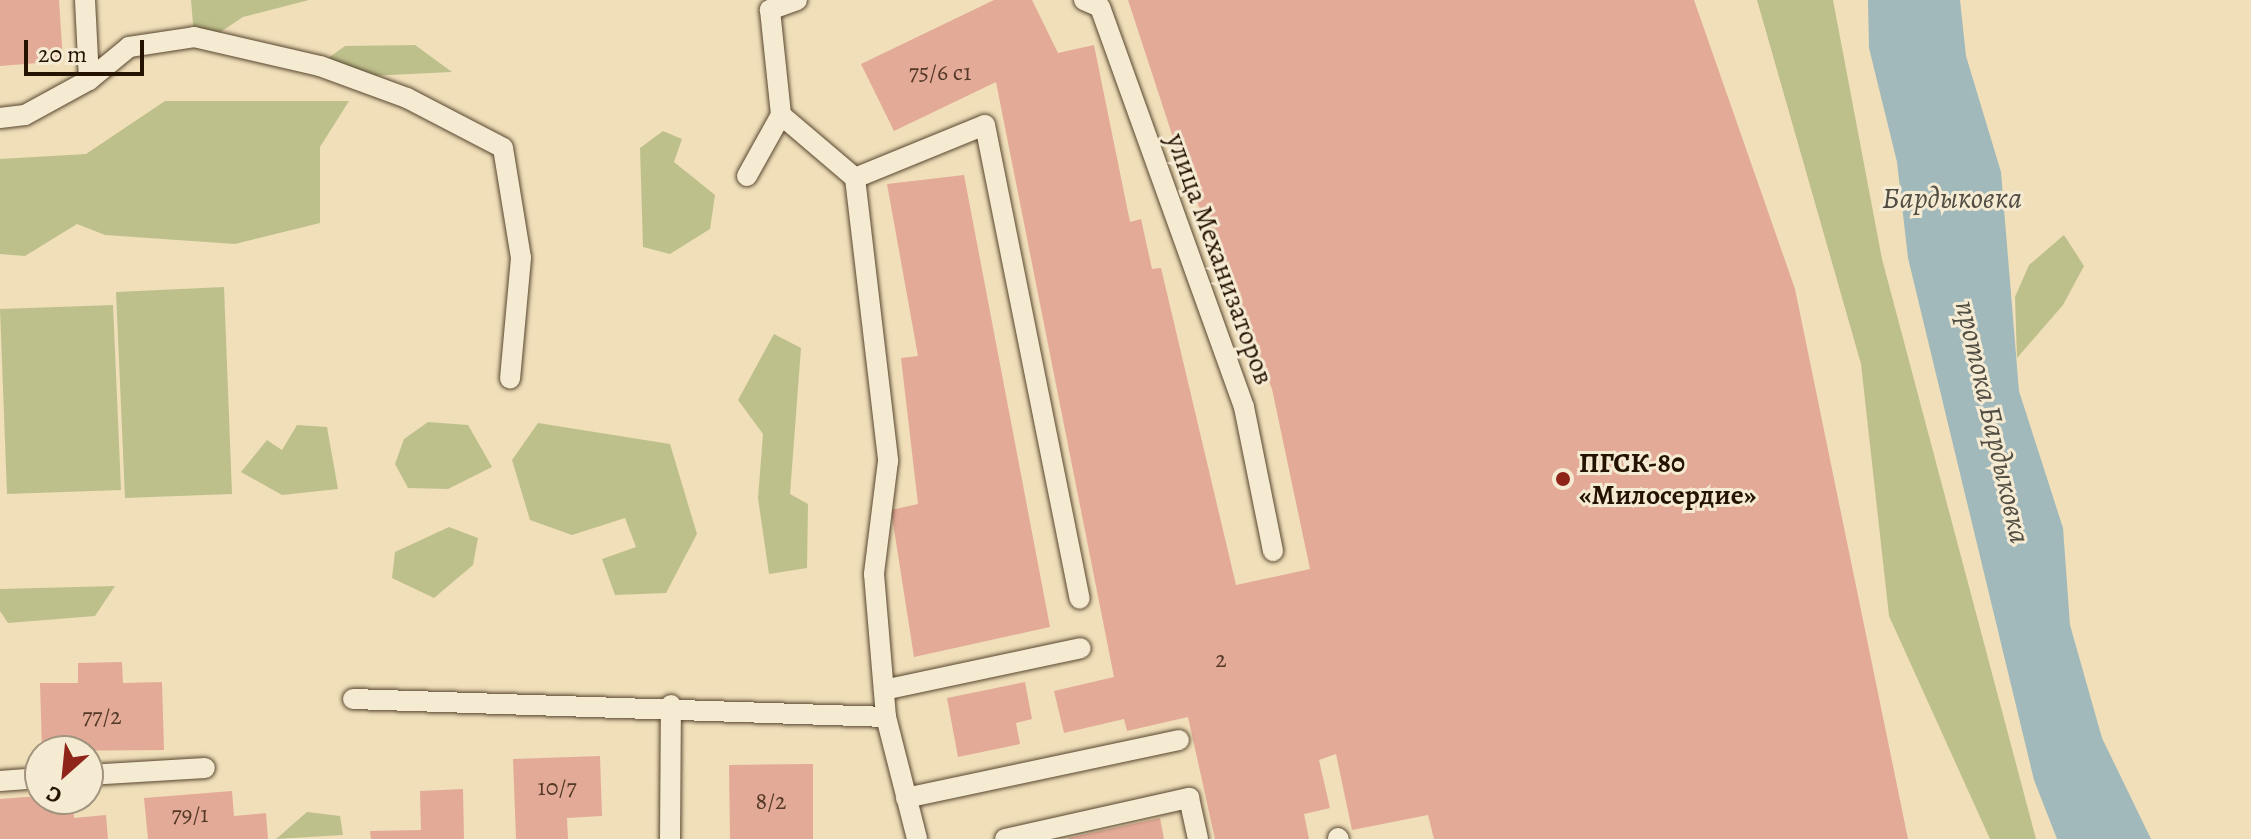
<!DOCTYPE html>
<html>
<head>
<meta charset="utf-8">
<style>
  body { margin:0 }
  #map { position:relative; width:2251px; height:839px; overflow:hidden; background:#f0dfb9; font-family:Alegreya,serif }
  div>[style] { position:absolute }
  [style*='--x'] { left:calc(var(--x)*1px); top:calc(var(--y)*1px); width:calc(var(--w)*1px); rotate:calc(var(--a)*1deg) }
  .green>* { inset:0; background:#bec08c }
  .water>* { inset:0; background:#a1b9bb }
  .building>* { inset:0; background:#e3aa97 }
  .roads { filter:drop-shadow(0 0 2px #584630) drop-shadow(0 0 2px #584630) }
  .service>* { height:20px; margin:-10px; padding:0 10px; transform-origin:10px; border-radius:10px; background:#f5ead2 }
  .dots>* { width:22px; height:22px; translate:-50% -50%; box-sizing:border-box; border:4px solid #f5ead2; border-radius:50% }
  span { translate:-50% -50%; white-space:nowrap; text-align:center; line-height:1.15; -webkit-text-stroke:6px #f5ead2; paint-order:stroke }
  .number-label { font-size:24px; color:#543927 }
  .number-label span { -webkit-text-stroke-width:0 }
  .street-label { font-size:28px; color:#251302 }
  .poi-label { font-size:28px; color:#251302; font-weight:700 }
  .left { translate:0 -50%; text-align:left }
  .water-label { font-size:30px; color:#504d43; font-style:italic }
  .north { position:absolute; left:24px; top:735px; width:80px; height:80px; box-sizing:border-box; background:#f5ead2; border:2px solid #a2947f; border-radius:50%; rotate:207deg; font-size:22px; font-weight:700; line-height:32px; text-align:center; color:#251302 }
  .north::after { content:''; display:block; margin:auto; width:28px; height:36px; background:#8f2418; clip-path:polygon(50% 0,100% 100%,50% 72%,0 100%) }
  .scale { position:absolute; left:24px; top:40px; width:120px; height:36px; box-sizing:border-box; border:4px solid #251302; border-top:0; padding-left:10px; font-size:24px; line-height:28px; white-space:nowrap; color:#251302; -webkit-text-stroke:6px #f5ead2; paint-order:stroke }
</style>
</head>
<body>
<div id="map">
  <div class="green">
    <div style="clip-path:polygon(191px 0,309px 0,243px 17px,195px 49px)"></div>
    <div style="clip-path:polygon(1757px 0,1833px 0,1882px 259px,2036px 839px,1990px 839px,1889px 616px,1861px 364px)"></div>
    <div style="clip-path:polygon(415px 45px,452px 72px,328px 78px,313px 69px,345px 46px)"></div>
    <div style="clip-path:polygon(165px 101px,349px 101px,320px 147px,320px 223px,235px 244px,105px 235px,77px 224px,25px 256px,0 254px,0 159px,86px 154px)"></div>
    <div style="clip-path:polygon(663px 131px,682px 139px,674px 162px,715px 195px,710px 229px,670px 254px,643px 247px,640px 148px)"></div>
    <div style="clip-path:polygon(2064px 235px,2084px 266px,2063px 305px,2017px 358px,2015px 297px,2029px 265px)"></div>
    <div style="clip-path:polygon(224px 287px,232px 494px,125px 498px,116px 292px)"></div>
    <div style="clip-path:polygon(113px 305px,121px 490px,7px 494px,0 309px)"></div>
    <div style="clip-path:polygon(774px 334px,801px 348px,790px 494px,808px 504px,807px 568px,769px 574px,758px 498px,763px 434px,738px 400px)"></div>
    <div style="clip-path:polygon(428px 422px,468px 425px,492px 467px,448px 489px,408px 488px,395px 464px,404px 439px)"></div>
    <div style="clip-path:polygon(538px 423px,670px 444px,697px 534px,666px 593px,615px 595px,602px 559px,636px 547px,625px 518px,572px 535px,530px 520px,512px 460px)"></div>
    <div style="clip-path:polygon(297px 425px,327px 427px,338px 489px,282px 495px,241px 472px,267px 440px,282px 450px)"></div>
    <div style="clip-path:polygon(449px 527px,478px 538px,473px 565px,434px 598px,392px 578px,395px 552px)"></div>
    <div style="clip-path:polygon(115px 586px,95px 616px,8px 623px,0 611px,0 589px)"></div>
    <div style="clip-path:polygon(307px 812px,340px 816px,343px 835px,276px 839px)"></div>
  </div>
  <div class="water">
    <div style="clip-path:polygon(1868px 0,1960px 0,1966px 56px,2001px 172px,2019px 391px,2063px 528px,2070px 625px,2102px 738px,2151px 839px,2057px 839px,2034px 780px,1908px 258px,1897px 162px,1869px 48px)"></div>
  </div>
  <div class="building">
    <div style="clip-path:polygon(0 0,59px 0,63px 61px,0 66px)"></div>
    <div style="clip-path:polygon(994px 0,1032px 0,1058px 53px,1094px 45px,1130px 222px,1141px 219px,1152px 269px,1161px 268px,1236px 585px,1310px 569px,1272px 389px,1180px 159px,1128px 0,1694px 0,1795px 289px,1908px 839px,1434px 839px,1428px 815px,1352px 830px,1336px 754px,1319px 760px,1330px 808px,1304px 814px,1309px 839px,1215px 839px,1188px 717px,1127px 731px,1124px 719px,1064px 733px,1054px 691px,1114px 677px,996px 82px,894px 131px,861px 64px)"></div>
    <div style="clip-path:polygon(964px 175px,1050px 627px,914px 657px,891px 510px,918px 504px,901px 358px,918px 356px,887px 184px)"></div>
    <div style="clip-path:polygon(122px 662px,123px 683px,162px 682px,164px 750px,42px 751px,40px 683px,78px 683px,78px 663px)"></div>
    <div style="clip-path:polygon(1025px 682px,1032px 719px,1016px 723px,1020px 744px,958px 757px,947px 698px)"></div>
    <div style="clip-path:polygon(600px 756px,602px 816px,567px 818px,568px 839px,516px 839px,513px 759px)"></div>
    <div style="clip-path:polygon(813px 764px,813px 839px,730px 839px,729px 765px)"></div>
    <div style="clip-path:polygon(463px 789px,464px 839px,371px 839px,370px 831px,421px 830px,420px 791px)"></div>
    <div style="clip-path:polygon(232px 791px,234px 816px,266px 813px,268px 839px,148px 839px,144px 798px)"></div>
    <div style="clip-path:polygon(40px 796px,73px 799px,74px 818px,106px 815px,108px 839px,0 839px,0 799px)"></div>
    <div style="clip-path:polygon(1160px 818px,1164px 839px,1069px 839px,1068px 838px)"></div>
  </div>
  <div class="roads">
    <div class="service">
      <div style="--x:85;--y:0;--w:80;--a:87.1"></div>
      <div style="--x:797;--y:0;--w:29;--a:160"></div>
      <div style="--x:770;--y:10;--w:106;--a:84"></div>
      <div style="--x:781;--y:115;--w:97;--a:40.4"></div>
      <div style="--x:855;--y:178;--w:285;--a:83.3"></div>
      <div style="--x:888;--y:461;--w:114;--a:97.1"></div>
      <div style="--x:874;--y:574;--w:144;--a:85.2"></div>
      <div style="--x:886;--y:717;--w:126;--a:75.7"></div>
      <div style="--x:1084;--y:0;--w:17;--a:24"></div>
      <div style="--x:1100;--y:7;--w:425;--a:70.2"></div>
      <div style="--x:1244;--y:407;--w:147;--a:78.6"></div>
      <div style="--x:0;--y:118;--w:25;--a:-7"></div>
      <div style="--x:25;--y:115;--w:73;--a:-28.7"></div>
      <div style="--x:89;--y:80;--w:52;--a:-39.5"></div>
      <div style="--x:129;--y:47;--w:66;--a:-8.7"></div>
      <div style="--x:194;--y:37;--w:129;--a:13"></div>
      <div style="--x:320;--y:66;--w:93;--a:20.2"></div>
      <div style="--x:407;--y:98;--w:108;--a:27.5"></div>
      <div style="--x:503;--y:148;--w:111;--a:80.7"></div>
      <div style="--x:521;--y:258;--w:121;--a:95.2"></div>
      <div style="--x:747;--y:176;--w:70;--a:-60.9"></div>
      <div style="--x:855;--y:178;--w:140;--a:-22.2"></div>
      <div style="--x:985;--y:125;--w:483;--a:78.7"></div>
      <div style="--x:884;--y:690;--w:201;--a:-12"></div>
      <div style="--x:353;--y:699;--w:533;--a:1.93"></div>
      <div style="--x:88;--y:775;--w:117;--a:-3.4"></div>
      <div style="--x:0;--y:781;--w:40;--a:-4.3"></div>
      <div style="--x:906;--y:798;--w:279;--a:-12"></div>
      <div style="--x:1338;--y:838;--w:1;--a:45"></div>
      <div style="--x:670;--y:839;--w:134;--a:-89.6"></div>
      <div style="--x:1005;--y:839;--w:189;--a:-12.6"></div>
      <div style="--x:1189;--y:798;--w:42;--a:77.6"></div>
    </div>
  </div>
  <div class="dots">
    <div style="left:1563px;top:479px;background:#8f2418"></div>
  </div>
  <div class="number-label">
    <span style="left:940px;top:73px">75/6 с1</span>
    <span style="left:1221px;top:660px">2</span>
    <span style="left:102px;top:717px">77/2</span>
    <span style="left:557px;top:788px">10/7</span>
    <span style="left:771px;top:802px">8/2</span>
    <span style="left:190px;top:815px">79/1</span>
  </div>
  <div class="street-label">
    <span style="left:1220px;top:259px;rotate:70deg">улица Механизаторов</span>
  </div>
  <div class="poi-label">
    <span class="left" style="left:1579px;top:479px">ПГСК-80<br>«Милосердие»</span>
  </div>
  <div class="water-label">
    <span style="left:1952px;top:198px">Бардыковка</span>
    <span style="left:1993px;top:422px;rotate:77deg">протока Бардыковка</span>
  </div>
  <div class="north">С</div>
  <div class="scale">20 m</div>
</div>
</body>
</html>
